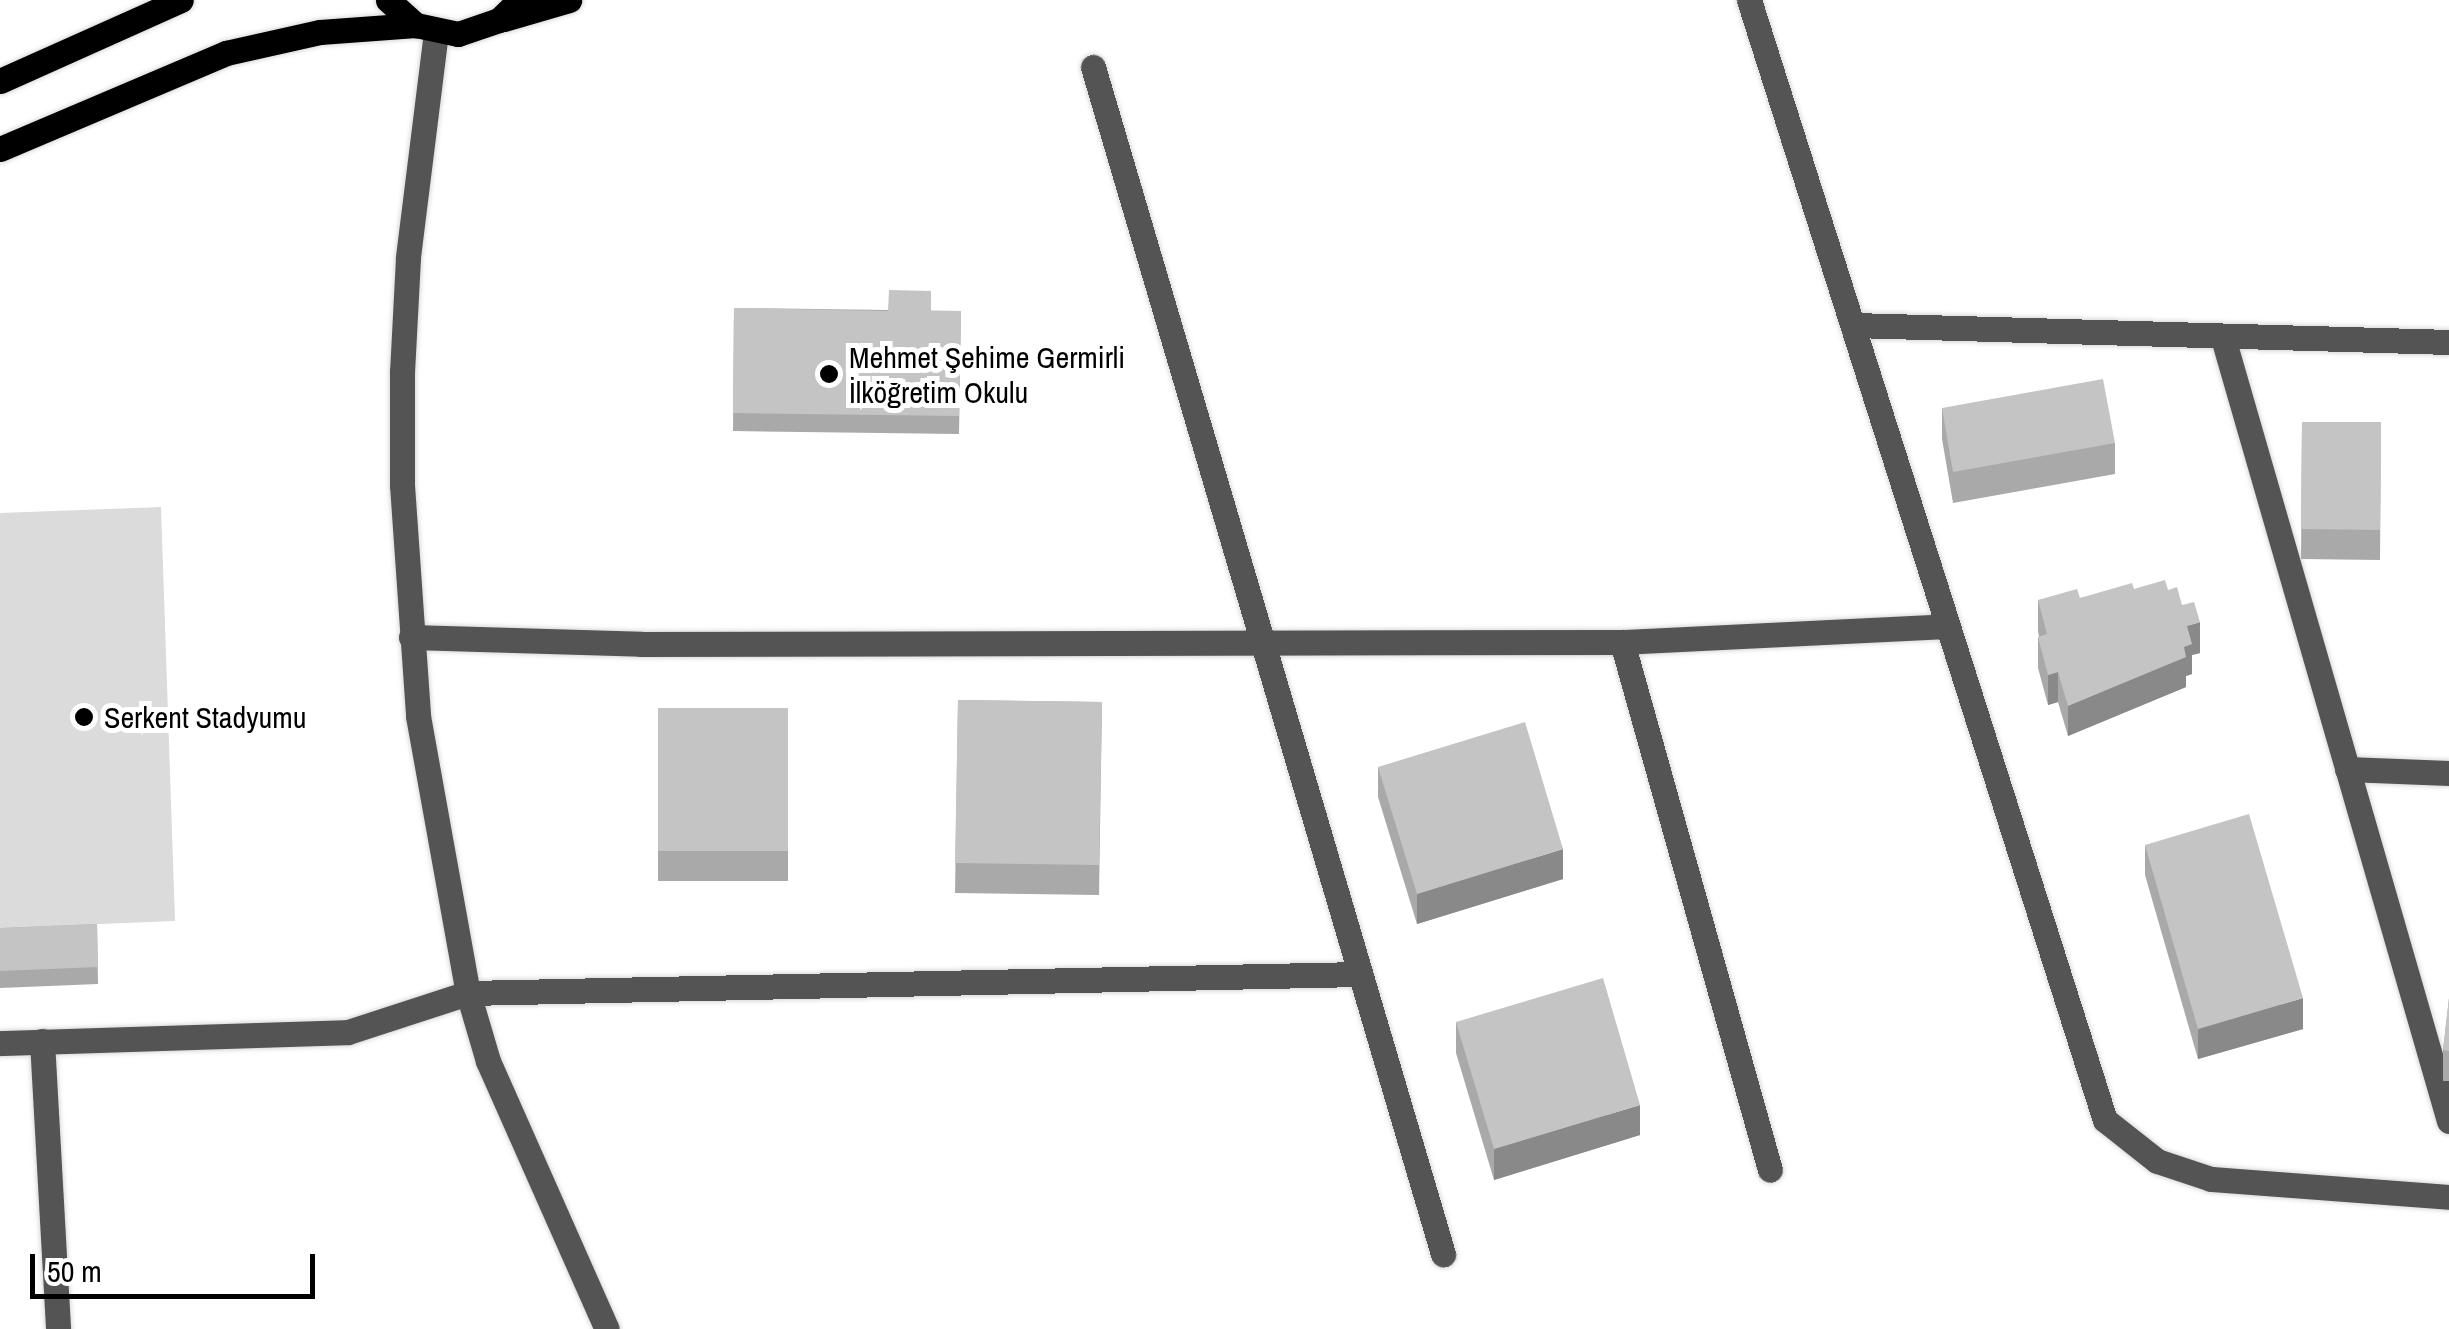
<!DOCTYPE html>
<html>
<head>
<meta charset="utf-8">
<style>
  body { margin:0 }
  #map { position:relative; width:2449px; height:1329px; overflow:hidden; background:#fff; font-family:"Archivo Narrow",sans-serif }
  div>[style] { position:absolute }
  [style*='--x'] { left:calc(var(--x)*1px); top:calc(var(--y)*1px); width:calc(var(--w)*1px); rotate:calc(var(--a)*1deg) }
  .green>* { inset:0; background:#dbdbdb }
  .roads { filter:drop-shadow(0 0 2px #dbdbdb) drop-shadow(0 0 2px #dbdbdb) }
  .minor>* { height:25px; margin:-12.5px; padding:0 12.5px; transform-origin:12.5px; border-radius:12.5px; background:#545454 }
  .major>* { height:25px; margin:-12.5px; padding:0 12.5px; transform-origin:12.5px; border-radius:12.5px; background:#000 }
  .wall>* { inset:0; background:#a9a9a9 }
  .shaded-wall>* { inset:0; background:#898989 }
  .building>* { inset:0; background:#c4c4c4 }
  .dots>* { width:28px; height:28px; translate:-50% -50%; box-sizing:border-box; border:5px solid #fff; border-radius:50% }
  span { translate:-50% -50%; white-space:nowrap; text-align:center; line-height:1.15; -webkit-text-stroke:10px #fff; paint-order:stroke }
  .poi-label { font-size:30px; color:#000 }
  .left { translate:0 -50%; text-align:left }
  .scale { position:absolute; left:30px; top:1254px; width:285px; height:45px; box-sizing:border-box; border:5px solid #000; border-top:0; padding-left:12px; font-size:30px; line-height:35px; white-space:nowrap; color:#000; -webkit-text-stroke:8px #fff; paint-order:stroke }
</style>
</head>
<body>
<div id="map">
  <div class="green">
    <div style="clip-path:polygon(161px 507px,175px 921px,0 928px,0 513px)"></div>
  </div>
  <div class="roads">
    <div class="minor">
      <div style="--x:1749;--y:0;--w:1175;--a:72.37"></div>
      <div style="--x:2105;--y:1120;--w:66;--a:38.3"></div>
      <div style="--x:2157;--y:1161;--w:57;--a:18.4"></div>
      <div style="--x:2211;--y:1179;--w:239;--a:4.3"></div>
      <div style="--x:436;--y:32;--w:228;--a:97.1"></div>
      <div style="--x:408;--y:258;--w:114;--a:93"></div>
      <div style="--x:402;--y:372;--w:113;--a:90"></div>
      <div style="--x:402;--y:485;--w:232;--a:86"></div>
      <div style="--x:418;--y:716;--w:281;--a:79.8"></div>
      <div style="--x:468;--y:993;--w:71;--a:73.6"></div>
      <div style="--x:488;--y:1061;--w:293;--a:66.1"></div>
      <div style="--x:1093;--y:67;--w:1238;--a:73.57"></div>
      <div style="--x:1853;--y:325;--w:596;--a:1.63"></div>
      <div style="--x:2223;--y:338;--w:815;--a:73.9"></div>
      <div style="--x:411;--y:637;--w:230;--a:1.7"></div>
      <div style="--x:641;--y:644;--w:981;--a:-0.12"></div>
      <div style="--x:1622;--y:642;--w:323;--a:-2.8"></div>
      <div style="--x:1622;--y:642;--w:548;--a:74.34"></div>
      <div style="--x:2347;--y:769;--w:102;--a:2.2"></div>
      <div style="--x:42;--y:1041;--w:288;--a:86.8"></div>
      <div style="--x:0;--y:1043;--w:348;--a:-1.8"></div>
      <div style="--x:348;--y:1032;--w:126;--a:-18"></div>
      <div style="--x:468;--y:993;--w:892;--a:-1.22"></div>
    </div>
    <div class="major">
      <div style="--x:388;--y:0;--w:38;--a:42"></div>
      <div style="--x:416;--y:25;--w:43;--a:12.1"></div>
      <div style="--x:458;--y:34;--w:43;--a:-18.9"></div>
      <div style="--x:499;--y:20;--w:29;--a:-44"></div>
      <div style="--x:504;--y:19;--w:68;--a:-16.3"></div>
      <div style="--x:0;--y:81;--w:198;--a:-24.1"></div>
      <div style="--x:0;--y:149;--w:246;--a:-23"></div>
      <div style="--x:226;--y:53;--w:96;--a:-12.6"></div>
      <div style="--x:320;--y:32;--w:96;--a:-4.2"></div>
    </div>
  </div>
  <div class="wall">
    <div style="clip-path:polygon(734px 308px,961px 311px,959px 434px,733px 431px)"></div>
    <div style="clip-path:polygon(1942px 408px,2115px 443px,2115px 474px,1953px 503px,1942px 439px)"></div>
    <div style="clip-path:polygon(2302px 422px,2381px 422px,2380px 560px,2301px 559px)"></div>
    <div style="clip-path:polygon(2134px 589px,2168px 590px,2182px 605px,2200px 653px,2192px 655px,2192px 674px,2186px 676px,2186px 687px,2068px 736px,2058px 702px,2048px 705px,2038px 668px,2038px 637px,2039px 637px,2038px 631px,2038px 600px,2080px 598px)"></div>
    <div style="clip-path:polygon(958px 700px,1102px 702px,1099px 895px,955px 893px)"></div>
    <div style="clip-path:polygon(658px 708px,788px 708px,788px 881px,658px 881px)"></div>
    <div style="clip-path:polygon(1378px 767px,1563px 879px,1417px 924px,1378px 797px)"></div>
    <div style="clip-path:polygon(2145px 845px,2303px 1029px,2198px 1059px,2145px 875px)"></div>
    <div style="clip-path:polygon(97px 924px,98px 984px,0 988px,0 928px)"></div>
    <div style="clip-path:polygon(2449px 998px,2449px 1081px,2443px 1081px,2443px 1050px)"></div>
    <div style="clip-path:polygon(1456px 1022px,1640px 1135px,1494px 1180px,1456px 1053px)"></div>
  </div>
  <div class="shaded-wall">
    <div style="clip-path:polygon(2200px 622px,2200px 653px,2192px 655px,2192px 674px,2186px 676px,2186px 687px,2068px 736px,2068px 706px,2184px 647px,2187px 626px)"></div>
    <div style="clip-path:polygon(2058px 672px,2058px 702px,2048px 705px,2048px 675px)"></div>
    <div style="clip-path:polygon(1563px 849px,1563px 879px,1417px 924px,1417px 894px)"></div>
    <div style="clip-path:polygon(2303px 998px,2303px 1029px,2198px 1059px,2198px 1029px)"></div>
    <div style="clip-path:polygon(1640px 1105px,1640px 1135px,1494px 1180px,1494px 1149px)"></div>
  </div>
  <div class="building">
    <div style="clip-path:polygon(889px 290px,931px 291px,931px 311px,961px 311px,959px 416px,733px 413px,734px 308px,888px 311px)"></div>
    <div style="clip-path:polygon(2103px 379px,2115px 443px,1953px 472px,1942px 408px)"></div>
    <div style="clip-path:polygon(2302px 422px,2381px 422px,2380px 530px,2301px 529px)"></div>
    <div style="clip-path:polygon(2165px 580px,2168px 590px,2177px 587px,2182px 605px,2194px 602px,2200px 622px,2187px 626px,2192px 644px,2184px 647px,2186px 657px,2068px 706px,2058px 672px,2048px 675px,2038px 637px,2047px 634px,2038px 600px,2077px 589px,2080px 598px,2132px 583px,2134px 589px)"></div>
    <div style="clip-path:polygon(958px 700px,1102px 702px,1099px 865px,955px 863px)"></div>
    <div style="clip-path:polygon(658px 708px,788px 708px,788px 851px,658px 851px)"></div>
    <div style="clip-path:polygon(1525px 722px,1563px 849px,1417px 894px,1378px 767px)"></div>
    <div style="clip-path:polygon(2249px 814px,2303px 998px,2198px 1029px,2145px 845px)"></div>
    <div style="clip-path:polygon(97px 924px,98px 967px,0 971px,0 928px)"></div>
    <div style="clip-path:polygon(1603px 978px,1640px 1105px,1494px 1149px,1456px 1022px)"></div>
    <div style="clip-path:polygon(2449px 998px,2449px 1051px,2443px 1050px)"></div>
  </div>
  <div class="dots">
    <div style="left:829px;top:374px;background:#000"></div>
    <div style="left:84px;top:717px;background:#000"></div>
  </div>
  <div class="poi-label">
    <span class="left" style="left:849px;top:374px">Mehmet Şehime Germirli<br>İlköğretim Okulu</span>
    <span class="left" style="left:104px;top:717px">Serkent Stadyumu</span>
  </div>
  <div class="scale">50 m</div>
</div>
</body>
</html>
